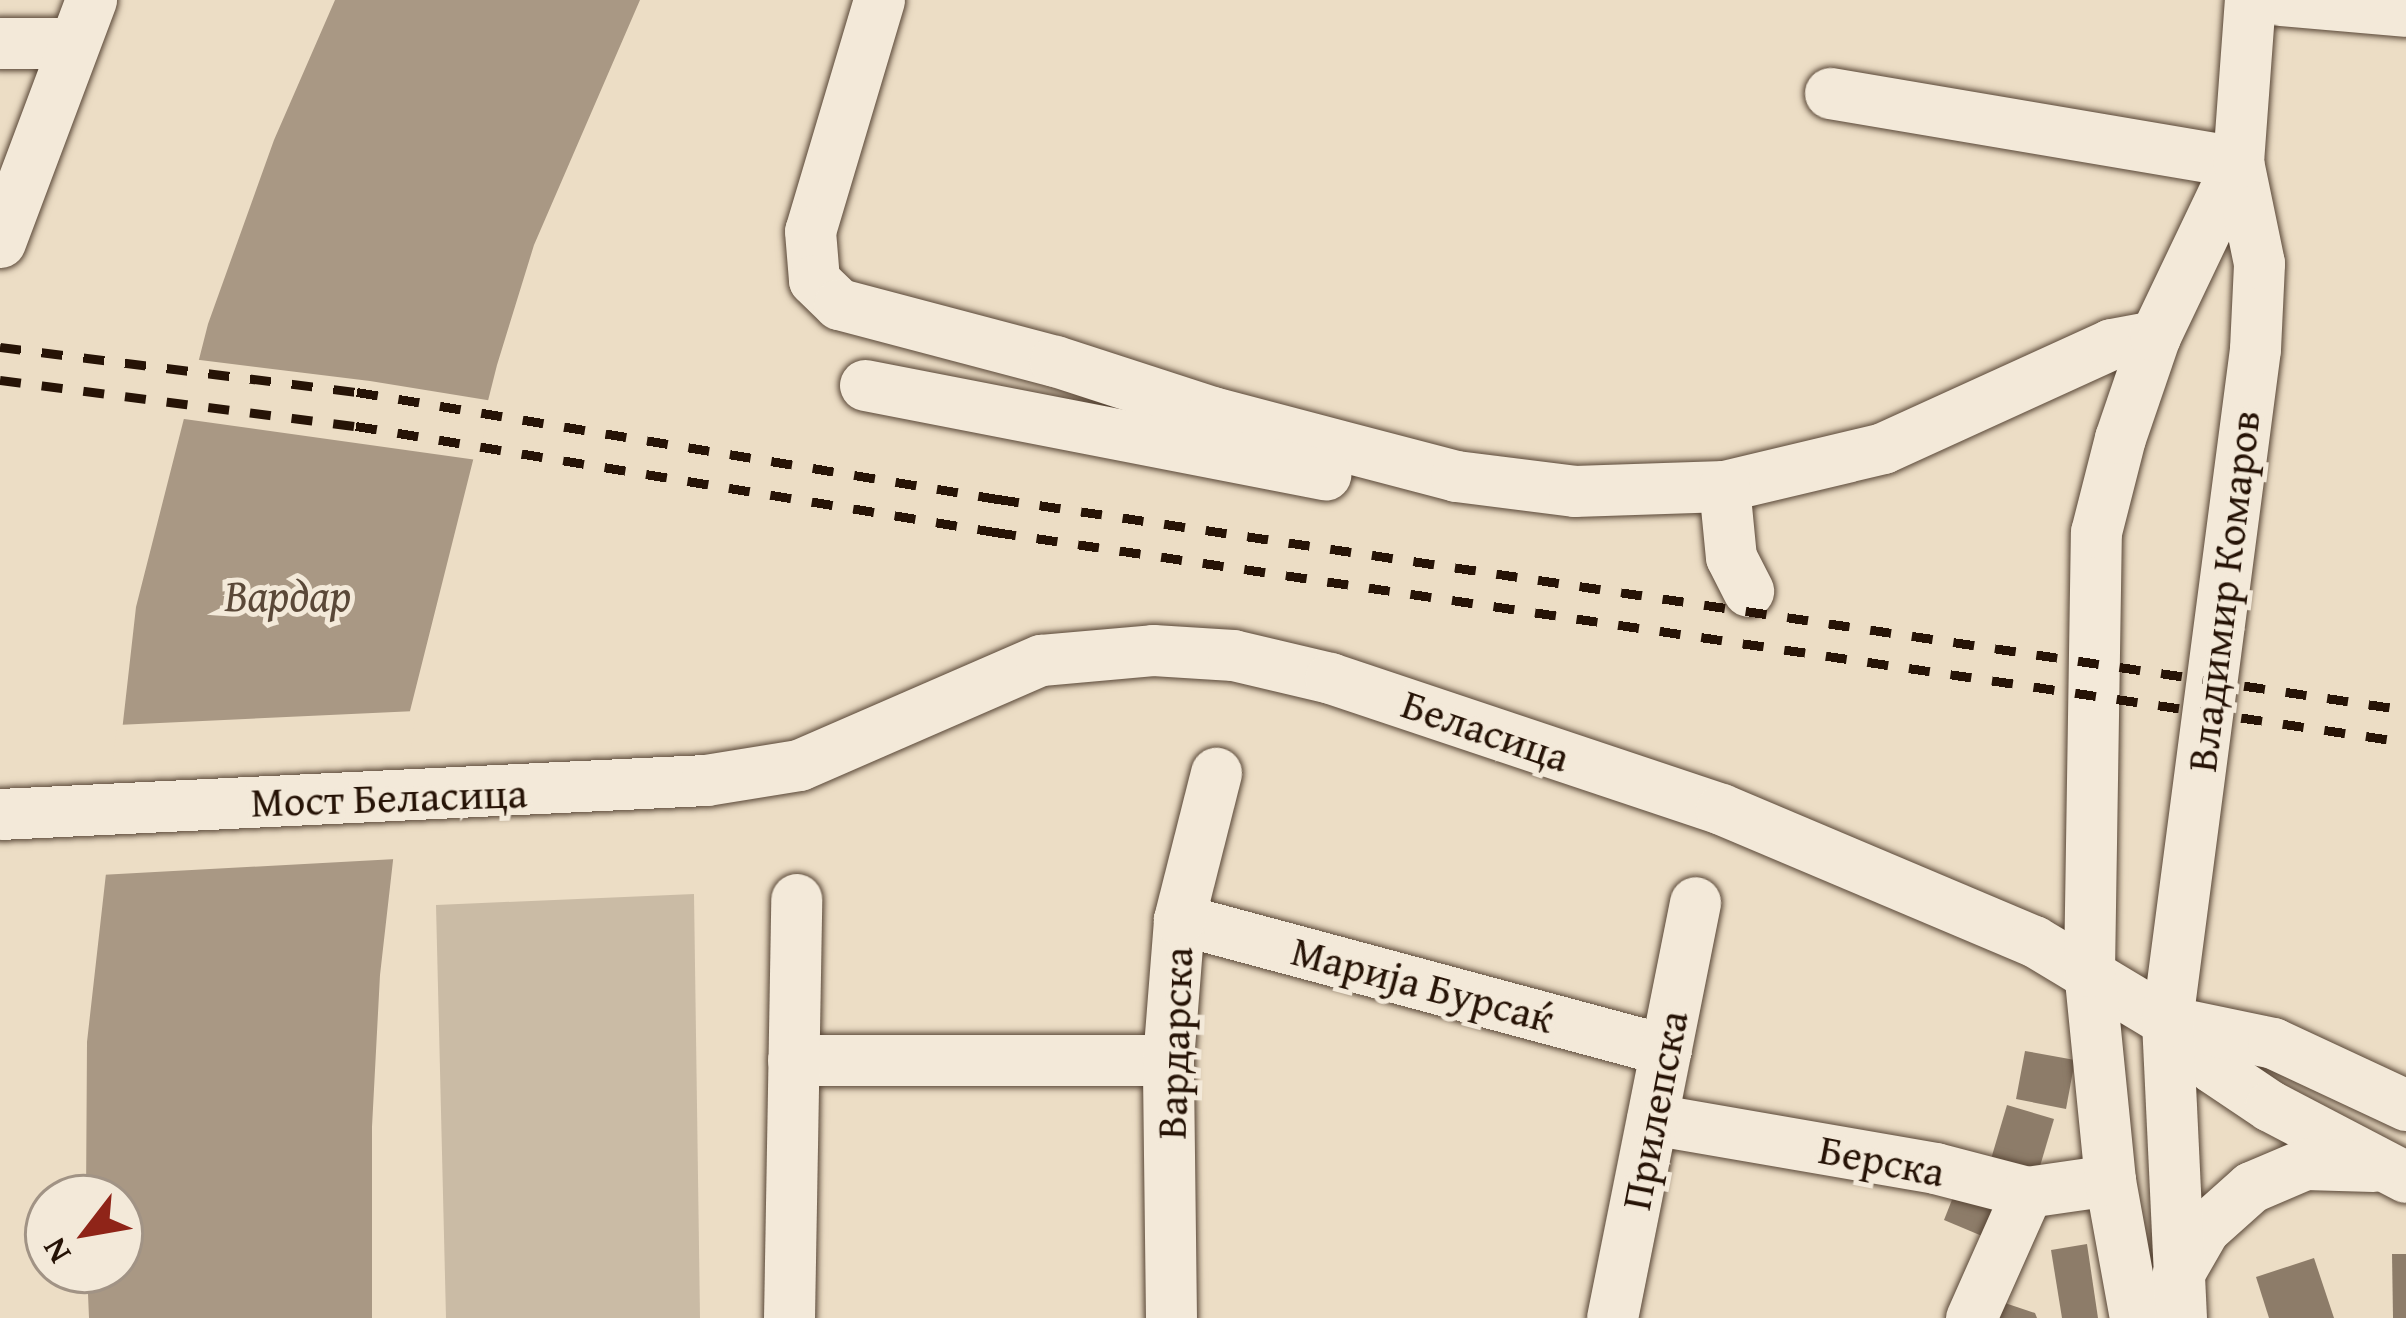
<!DOCTYPE html>
<html>
<head>
<meta charset="utf-8">
<style>
  body { margin:0 }
  #map { position:relative; width:2406px; height:1318px; overflow:hidden; background:#ecddc5; font-family:"Gentium Book Plus",serif }
  div>[style] { position:absolute }
  [style*='--x'] { left:calc(var(--x)*1px); top:calc(var(--y)*1px); width:calc(var(--w)*1px); rotate:calc(var(--a)*1deg) }
  .green>* { inset:0; background:#cabba5 }
  .water>* { inset:0; background:#a99884 }
  .pier>* { inset:0; background:#ecddc5 }
  .building>* { inset:0; background:#8d7c69 }
  .roads { filter:drop-shadow(0 0 3px #584636) drop-shadow(0 0 3px #584636) }
  .minor>* { height:51px; margin:-25.5px; padding:0 25.5px; transform-origin:25.5px; border-radius:25.5px; background:#f3e9d9 }
  .rail>* { height:9px; margin-top:-4.5px; transform-origin:0; background:repeating-linear-gradient(90deg,#261306 0 21px,transparent 0 42px) }
  span { translate:-50% -50%; white-space:nowrap; text-align:center; line-height:1.15; -webkit-text-stroke:10px #f3e9d9; paint-order:stroke }
  .street-label { font-size:42px; color:#261306 }
  .water-label { font-size:45px; color:#5a4838; font-style:italic }
  .north { position:absolute; left:24px; top:1174px; width:120px; height:120px; box-sizing:border-box; background:#f3e9d9; border:3px solid #a19385; border-radius:50%; rotate:239deg; font-size:33px; font-weight:700; line-height:48px; text-align:center; color:#261306 }
  .north::after { content:''; display:block; margin:auto; width:42px; height:54px; background:#8f2418; clip-path:polygon(50% 0,100% 100%,50% 72%,0 100%) }
</style>
</head>
<body>
<div id="map">
  <div class="green">
    <div style="clip-path:polygon(694px 894px,700px 1318px,446px 1318px,436px 905px)"></div>
  </div>
  <div class="water">
    <div style="clip-path:polygon(335px 0,640px 0,534px 245px,497px 365px,410px 711px,380px 975px,372px 1127px,372px 1318px,89px 1318px,87px 1270px,120px 1270px,120px 1198px,86px 1198px,87px 1042px,136px 607px,208px 324px,274px 140px)"></div>
  </div>
  <div class="pier">
    <div style="clip-path:polygon(192px 359px,370px 381px,493px 401px,477px 460px,177px 418px)"></div>
    <div style="clip-path:polygon(416px 711px,396px 859px,100px 875px,117px 725px)"></div>
  </div>
  <div class="building">
    <div style="clip-path:polygon(2025px 1051px,2075px 1060px,2066px 1109px,2016px 1099px)"></div>
    <div style="clip-path:polygon(2007px 1105px,2054px 1119px,2038px 1173px,1991px 1159px)"></div>
    <div style="clip-path:polygon(1959px 1182px,2010px 1203px,1994px 1241px,1944px 1220px)"></div>
    <div style="clip-path:polygon(2087px 1244px,2098px 1318px,2062px 1318px,2051px 1250px)"></div>
    <div style="clip-path:polygon(2392px 1254px,2406px 1254px,2406px 1318px,2393px 1318px)"></div>
    <div style="clip-path:polygon(2314px 1258px,2334px 1318px,2269px 1318px,2256px 1277px)"></div>
    <div style="clip-path:polygon(1990px 1298px,2035px 1313px,2037px 1318px,1984px 1318px)"></div>
  </div>
  <div class="roads">
    <div class="minor">
      <div style="--x:879;--y:0;--w:241;--a:106.6"></div>
      <div style="--x:810;--y:231;--w:49;--a:85.3"></div>
      <div style="--x:814;--y:280;--w:35;--a:44"></div>
      <div style="--x:839;--y:304;--w:223;--a:14.8"></div>
      <div style="--x:1055;--y:361;--w:165;--a:18"></div>
      <div style="--x:1212;--y:412;--w:252;--a:14.7"></div>
      <div style="--x:1456;--y:476;--w:119;--a:7.2"></div>
      <div style="--x:1574;--y:491;--w:150;--a:-1.9"></div>
      <div style="--x:1724;--y:486;--w:163;--a:-13.4"></div>
      <div style="--x:1883;--y:448;--w:251;--a:-24.5"></div>
      <div style="--x:2111;--y:344;--w:45;--a:-10.3"></div>
      <div style="--x:2281;--y:0;--w:125;--a:5"></div>
      <div style="--x:0;--y:43;--w:72;--a:0"></div>
      <div style="--x:1830;--y:93;--w:414;--a:9.6"></div>
      <div style="--x:0;--y:242;--w:259;--a:-69.4"></div>
      <div style="--x:865;--y:385;--w:469;--a:11"></div>
      <div style="--x:1724;--y:486;--w:71;--a:84.4"></div>
      <div style="--x:1731;--y:557;--w:38;--a:63"></div>
      <div style="--x:0;--y:814;--w:707;--a:-2.76"></div>
      <div style="--x:706;--y:780;--w:94;--a:-9.2"></div>
      <div style="--x:799;--y:765;--w:264;--a:-23.5"></div>
      <div style="--x:1041;--y:660;--w:112;--a:-5.1"></div>
      <div style="--x:1153;--y:650;--w:80;--a:3.6"></div>
      <div style="--x:1233;--y:655;--w:100;--a:13.3"></div>
      <div style="--x:1330;--y:678;--w:412;--a:18.5"></div>
      <div style="--x:1721;--y:809;--w:340;--a:22.9"></div>
      <div style="--x:2034;--y:941;--w:155;--a:31"></div>
      <div style="--x:2167;--y:1021;--w:64;--a:45.6"></div>
      <div style="--x:2212;--y:1067;--w:70;--a:33.9"></div>
      <div style="--x:2270;--y:1106;--w:153;--a:27.6"></div>
      <div style="--x:1179;--y:919;--w:504;--a:15.06"></div>
      <div style="--x:2167;--y:1021;--w:108;--a:11.7"></div>
      <div style="--x:2273;--y:1043;--w:147;--a:25"></div>
      <div style="--x:793;--y:1060;--w:375;--a:0"></div>
      <div style="--x:1652;--y:1119;--w:287;--a:9.8"></div>
      <div style="--x:1935;--y:1168;--w:95;--a:14.6"></div>
      <div style="--x:2027;--y:1192;--w:84;--a:-8.2"></div>
      <div style="--x:2177;--y:1276;--w:54;--a:-60.1"></div>
      <div style="--x:2204;--y:1229;--w:63;--a:-41.8"></div>
      <div style="--x:2251;--y:1187;--w:59;--a:-23.1"></div>
      <div style="--x:2305;--y:1164;--w:68;--a:1.7"></div>
      <div style="--x:789;--y:1318;--w:419;--a:-89"></div>
      <div style="--x:1171;--y:1318;--w:258;--a:-90.7"></div>
      <div style="--x:1168;--y:1060;--w:141;--a:-85.5"></div>
      <div style="--x:1179;--y:919;--w:151;--a:-75.8"></div>
      <div style="--x:1612;--y:1318;--w:424;--a:-78.7"></div>
      <div style="--x:1971;--y:1318;--w:138;--a:-66"></div>
      <div style="--x:2135;--y:1318;--w:140;--a:-100.3"></div>
      <div style="--x:2110;--y:1180;--w:210;--a:-95.7"></div>
      <div style="--x:2089;--y:971;--w:439;--a:-89.1"></div>
      <div style="--x:2096;--y:532;--w:97;--a:-75.7"></div>
      <div style="--x:2120;--y:438;--w:108;--a:-71.1"></div>
      <div style="--x:2155;--y:336;--w:193;--a:-64.5"></div>
      <div style="--x:2181;--y:1318;--w:297;--a:-92.7"></div>
      <div style="--x:2167;--y:1021;--w:678;--a:-82.54"></div>
      <div style="--x:2255;--y:349;--w:86;--a:-87.3"></div>
      <div style="--x:2259;--y:263;--w:103;--a:-101.7"></div>
      <div style="--x:2238;--y:162;--w:162;--a:-85.8"></div>
    </div>
  </div>
  <div class="rail">
    <div style="--x:0;--y:347;--w:360;--a:7.2"></div>
    <div style="--x:357;--y:392;--w:650;--a:9.48"></div>
    <div style="--x:998;--y:499;--w:1424;--a:8.52"></div>
    <div style="--x:0;--y:380;--w:359;--a:7.4"></div>
    <div style="--x:356;--y:426;--w:648;--a:9.42"></div>
    <div style="--x:995;--y:532;--w:1427;--a:8.47"></div>
  </div>
  <div class="street-label">
    <span style="left:2223px;top:591px;rotate:-83deg">Владимир Комаров</span>
    <span style="left:1486px;top:730px;rotate:19deg">Беласица</span>
    <span style="left:389px;top:797px;rotate:-2deg">Мост Беласица</span>
    <span style="left:1423px;top:984px;rotate:15deg">Марија Бурсаќ</span>
    <span style="left:1174px;top:1043px;rotate:-88deg">Вардарска</span>
    <span style="left:1654px;top:1110px;rotate:-79deg">Прилепска</span>
    <span style="left:1882px;top:1160px;rotate:11deg">Берска</span>
  </div>
  <div class="water-label">
    <span style="left:288px;top:595px">Вардар</span>
  </div>
  <div class="north">N</div>
</div>
</body>
</html>
